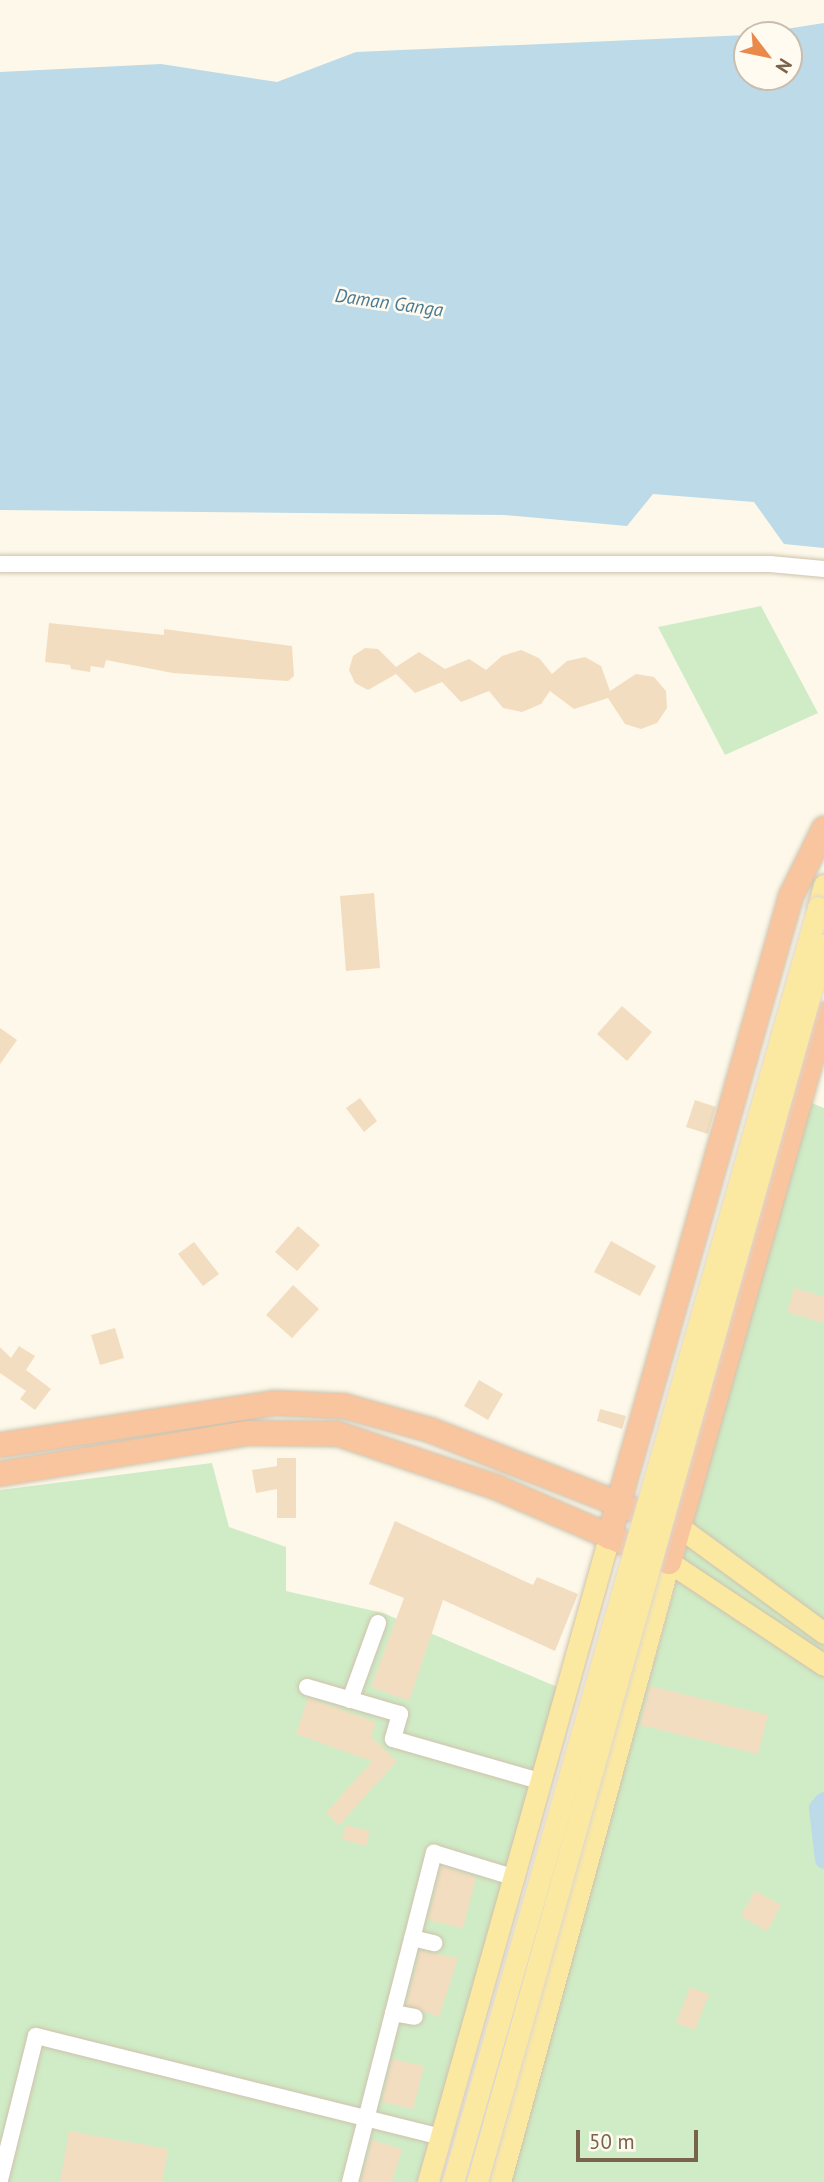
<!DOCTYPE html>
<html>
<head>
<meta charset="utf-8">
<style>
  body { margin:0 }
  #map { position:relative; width:824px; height:2182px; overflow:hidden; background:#fdf8e9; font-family:"PT Sans",sans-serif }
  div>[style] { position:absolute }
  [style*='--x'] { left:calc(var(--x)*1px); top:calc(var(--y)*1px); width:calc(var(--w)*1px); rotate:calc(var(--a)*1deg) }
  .green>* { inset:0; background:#cfecc6 }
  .water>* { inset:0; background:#bcdae8 }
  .canal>* { height:18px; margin:-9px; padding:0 9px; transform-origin:9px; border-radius:9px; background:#bcdae8 }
  .building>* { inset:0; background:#f3ddc0 }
  .roads { filter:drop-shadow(0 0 2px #cfc2ad) drop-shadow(0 0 2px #cfc2ad) }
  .minor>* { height:16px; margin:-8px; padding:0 8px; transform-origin:8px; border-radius:8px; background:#fff }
  .major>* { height:21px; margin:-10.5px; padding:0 10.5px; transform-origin:10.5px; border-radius:10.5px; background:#fce9a1 }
  .highway>* { height:24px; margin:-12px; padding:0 12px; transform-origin:12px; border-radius:12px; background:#f8c59f }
  .bridges { filter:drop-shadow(0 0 2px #dcd6d0) drop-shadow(0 0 2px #dcd6d0) }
  .major-bridge>* { height:21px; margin:-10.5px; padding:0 10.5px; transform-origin:10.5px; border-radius:10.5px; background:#fce9a1 }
  span { translate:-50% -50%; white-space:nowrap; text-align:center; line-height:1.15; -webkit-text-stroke:5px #fffbf0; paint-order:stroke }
  .water-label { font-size:19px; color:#477a94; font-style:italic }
  .north { position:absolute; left:733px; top:21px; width:70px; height:70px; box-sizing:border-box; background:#fffbf0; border:2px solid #c9beae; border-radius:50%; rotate:122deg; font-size:19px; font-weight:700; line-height:28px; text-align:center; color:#78634b }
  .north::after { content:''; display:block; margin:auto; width:24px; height:32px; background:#e9894c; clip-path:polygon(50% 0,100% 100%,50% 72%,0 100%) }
  .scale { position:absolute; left:576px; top:2130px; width:122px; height:32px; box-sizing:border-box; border:4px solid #78634b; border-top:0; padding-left:9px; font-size:21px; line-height:24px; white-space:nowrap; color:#78634b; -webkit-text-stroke:5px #fffbf0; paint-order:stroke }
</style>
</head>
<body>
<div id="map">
  <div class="green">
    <div style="clip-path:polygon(761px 606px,818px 713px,725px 755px,658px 627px)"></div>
    <div style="clip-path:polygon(809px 1102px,824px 1108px,824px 2182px,510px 2182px)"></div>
    <div style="clip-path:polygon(212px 1463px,229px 1527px,286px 1547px,286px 1591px,383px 1613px,562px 1689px,417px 2182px,0 2182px,0 1490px)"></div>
  </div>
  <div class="water">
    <div style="clip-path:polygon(824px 23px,824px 548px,784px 544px,754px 502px,653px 494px,627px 526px,504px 515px,0 510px,0 72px,161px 64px,277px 82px,356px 52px,747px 35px,747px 77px,789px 77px,789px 35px,748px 35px)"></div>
  </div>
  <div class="canal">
    <div style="--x:824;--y:1801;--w:9;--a:131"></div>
    <div style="--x:818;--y:1808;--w:52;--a:83.4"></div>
  </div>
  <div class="building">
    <div style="clip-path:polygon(49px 623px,164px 635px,164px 629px,292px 646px,294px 676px,288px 681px,173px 673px,106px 660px,104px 668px,91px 666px,90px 672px,71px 669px,70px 665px,45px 662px)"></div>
    <div style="clip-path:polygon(365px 648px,378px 649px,396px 667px,419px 652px,445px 669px,469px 659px,486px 670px,502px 656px,521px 650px,539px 658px,552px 674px,567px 661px,585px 657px,601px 666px,610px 691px,636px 674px,654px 677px,666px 691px,667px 708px,657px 723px,641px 729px,625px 724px,608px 698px,574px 709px,550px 691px,541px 704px,522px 712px,503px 708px,489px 691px,461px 702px,442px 682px,415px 693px,396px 674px,368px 690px,355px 683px,349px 670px,353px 656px)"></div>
    <div style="clip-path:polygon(374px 893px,380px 968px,346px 971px,340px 896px)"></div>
    <div style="clip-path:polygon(622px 1006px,652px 1032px,627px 1061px,597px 1034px)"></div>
    <div style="clip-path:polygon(0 1028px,17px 1040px,0 1064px)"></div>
    <div style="clip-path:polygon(360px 1098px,377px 1121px,364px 1132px,346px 1108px)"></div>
    <div style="clip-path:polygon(695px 1100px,716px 1107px,708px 1134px,686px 1127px)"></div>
    <div style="clip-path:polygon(298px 1226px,320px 1245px,297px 1271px,275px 1252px)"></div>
    <div style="clip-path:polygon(611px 1241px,656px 1266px,640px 1296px,594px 1272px)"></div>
    <div style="clip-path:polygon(194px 1242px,219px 1274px,203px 1286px,178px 1254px)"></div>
    <div style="clip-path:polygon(293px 1285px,319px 1309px,292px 1338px,266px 1315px)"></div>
    <div style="clip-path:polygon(794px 1288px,824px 1297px,824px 1323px,787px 1312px)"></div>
    <div style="clip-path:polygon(115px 1328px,124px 1358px,100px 1365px,91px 1335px)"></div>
    <div style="clip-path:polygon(19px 1346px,35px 1356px,26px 1370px,51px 1389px,35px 1410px,20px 1399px,26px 1391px,0 1373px,0 1347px,11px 1358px)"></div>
    <div style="clip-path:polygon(479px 1380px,503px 1394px,488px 1420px,464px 1406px)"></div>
    <div style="clip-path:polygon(600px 1409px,626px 1416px,622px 1429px,597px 1421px)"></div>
    <div style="clip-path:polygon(277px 1458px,296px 1458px,296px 1518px,277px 1518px,277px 1489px,256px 1493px,252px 1470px,277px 1466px)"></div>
    <div style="clip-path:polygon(395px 1521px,533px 1585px,537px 1577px,578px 1594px,555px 1651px,443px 1600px,409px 1701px,371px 1687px,404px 1598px,369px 1584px)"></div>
    <div style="clip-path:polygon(650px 1686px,768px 1715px,758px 1754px,640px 1725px)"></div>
    <div style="clip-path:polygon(308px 1698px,376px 1722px,371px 1737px,397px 1761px,339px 1825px,326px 1813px,372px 1761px,296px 1734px)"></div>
    <div style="clip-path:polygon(346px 1825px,370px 1831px,366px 1846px,342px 1839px)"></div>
    <div style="clip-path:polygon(441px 1866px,476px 1877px,463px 1928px,428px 1920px)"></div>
    <div style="clip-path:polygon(755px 1891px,781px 1905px,767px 1931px,741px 1916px)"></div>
    <div style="clip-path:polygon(420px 1951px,458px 1958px,439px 2017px,406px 2005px)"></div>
    <div style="clip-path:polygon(690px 1987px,709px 1994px,695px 2030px,676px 2023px)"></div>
    <div style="clip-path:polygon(392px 2059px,424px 2066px,413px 2109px,382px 2102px)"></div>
    <div style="clip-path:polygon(69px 2131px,168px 2149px,162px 2182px,60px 2182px)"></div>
    <div style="clip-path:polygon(372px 2140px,402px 2149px,392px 2182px,361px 2182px)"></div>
  </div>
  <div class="roads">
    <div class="minor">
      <div style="--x:0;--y:564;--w:770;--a:0"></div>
      <div style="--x:770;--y:564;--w:54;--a:5.3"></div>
      <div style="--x:307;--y:1687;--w:97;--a:16.2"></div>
      <div style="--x:400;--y:1714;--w:26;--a:106"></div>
      <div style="--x:393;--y:1739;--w:156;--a:16"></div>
      <div style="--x:350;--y:1700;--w:82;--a:-70"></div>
      <div style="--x:412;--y:1938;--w:23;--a:13"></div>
      <div style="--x:393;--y:2013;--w:22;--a:10"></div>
      <div style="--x:0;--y:2180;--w:148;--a:-76"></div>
      <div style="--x:36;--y:2036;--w:417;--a:14"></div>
      <div style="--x:350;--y:2182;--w:340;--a:-75.7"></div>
      <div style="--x:434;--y:1853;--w:86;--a:17"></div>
    </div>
    <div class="major">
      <div style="--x:818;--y:907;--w:23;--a:-75"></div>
      <div style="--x:682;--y:1529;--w:176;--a:36.2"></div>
      <div style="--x:428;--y:2182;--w:670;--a:-74.32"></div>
      <div style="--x:500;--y:2182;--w:643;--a:-74.75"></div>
      <div style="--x:669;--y:1562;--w:186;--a:33.6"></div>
    </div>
    <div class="highway">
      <div style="--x:0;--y:1445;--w:277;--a:-8.7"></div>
      <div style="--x:274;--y:1403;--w:70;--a:2.5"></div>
      <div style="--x:344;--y:1406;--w:89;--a:15.6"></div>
      <div style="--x:430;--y:1430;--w:217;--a:21.4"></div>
      <div style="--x:0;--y:1474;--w:252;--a:-9.4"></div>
      <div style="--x:249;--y:1433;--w:89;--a:0.6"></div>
      <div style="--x:338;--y:1434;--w:169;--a:18.6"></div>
      <div style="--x:498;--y:1488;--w:186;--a:23.4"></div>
      <div style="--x:669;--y:1562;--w:569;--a:-74.18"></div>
      <div style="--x:609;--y:1537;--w:666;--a:-74.15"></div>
      <div style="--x:791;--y:896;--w:75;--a:-63.8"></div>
    </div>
  </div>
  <div class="bridges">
    <div class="major-bridge">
      <div style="--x:453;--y:2182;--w:1326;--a:-74.02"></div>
      <div style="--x:477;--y:2182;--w:1285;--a:-74.33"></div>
    </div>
  </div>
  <div class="water-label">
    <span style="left:389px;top:303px;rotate:8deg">Daman Ganga</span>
  </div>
  <div class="north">N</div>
  <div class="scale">50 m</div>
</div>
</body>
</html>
